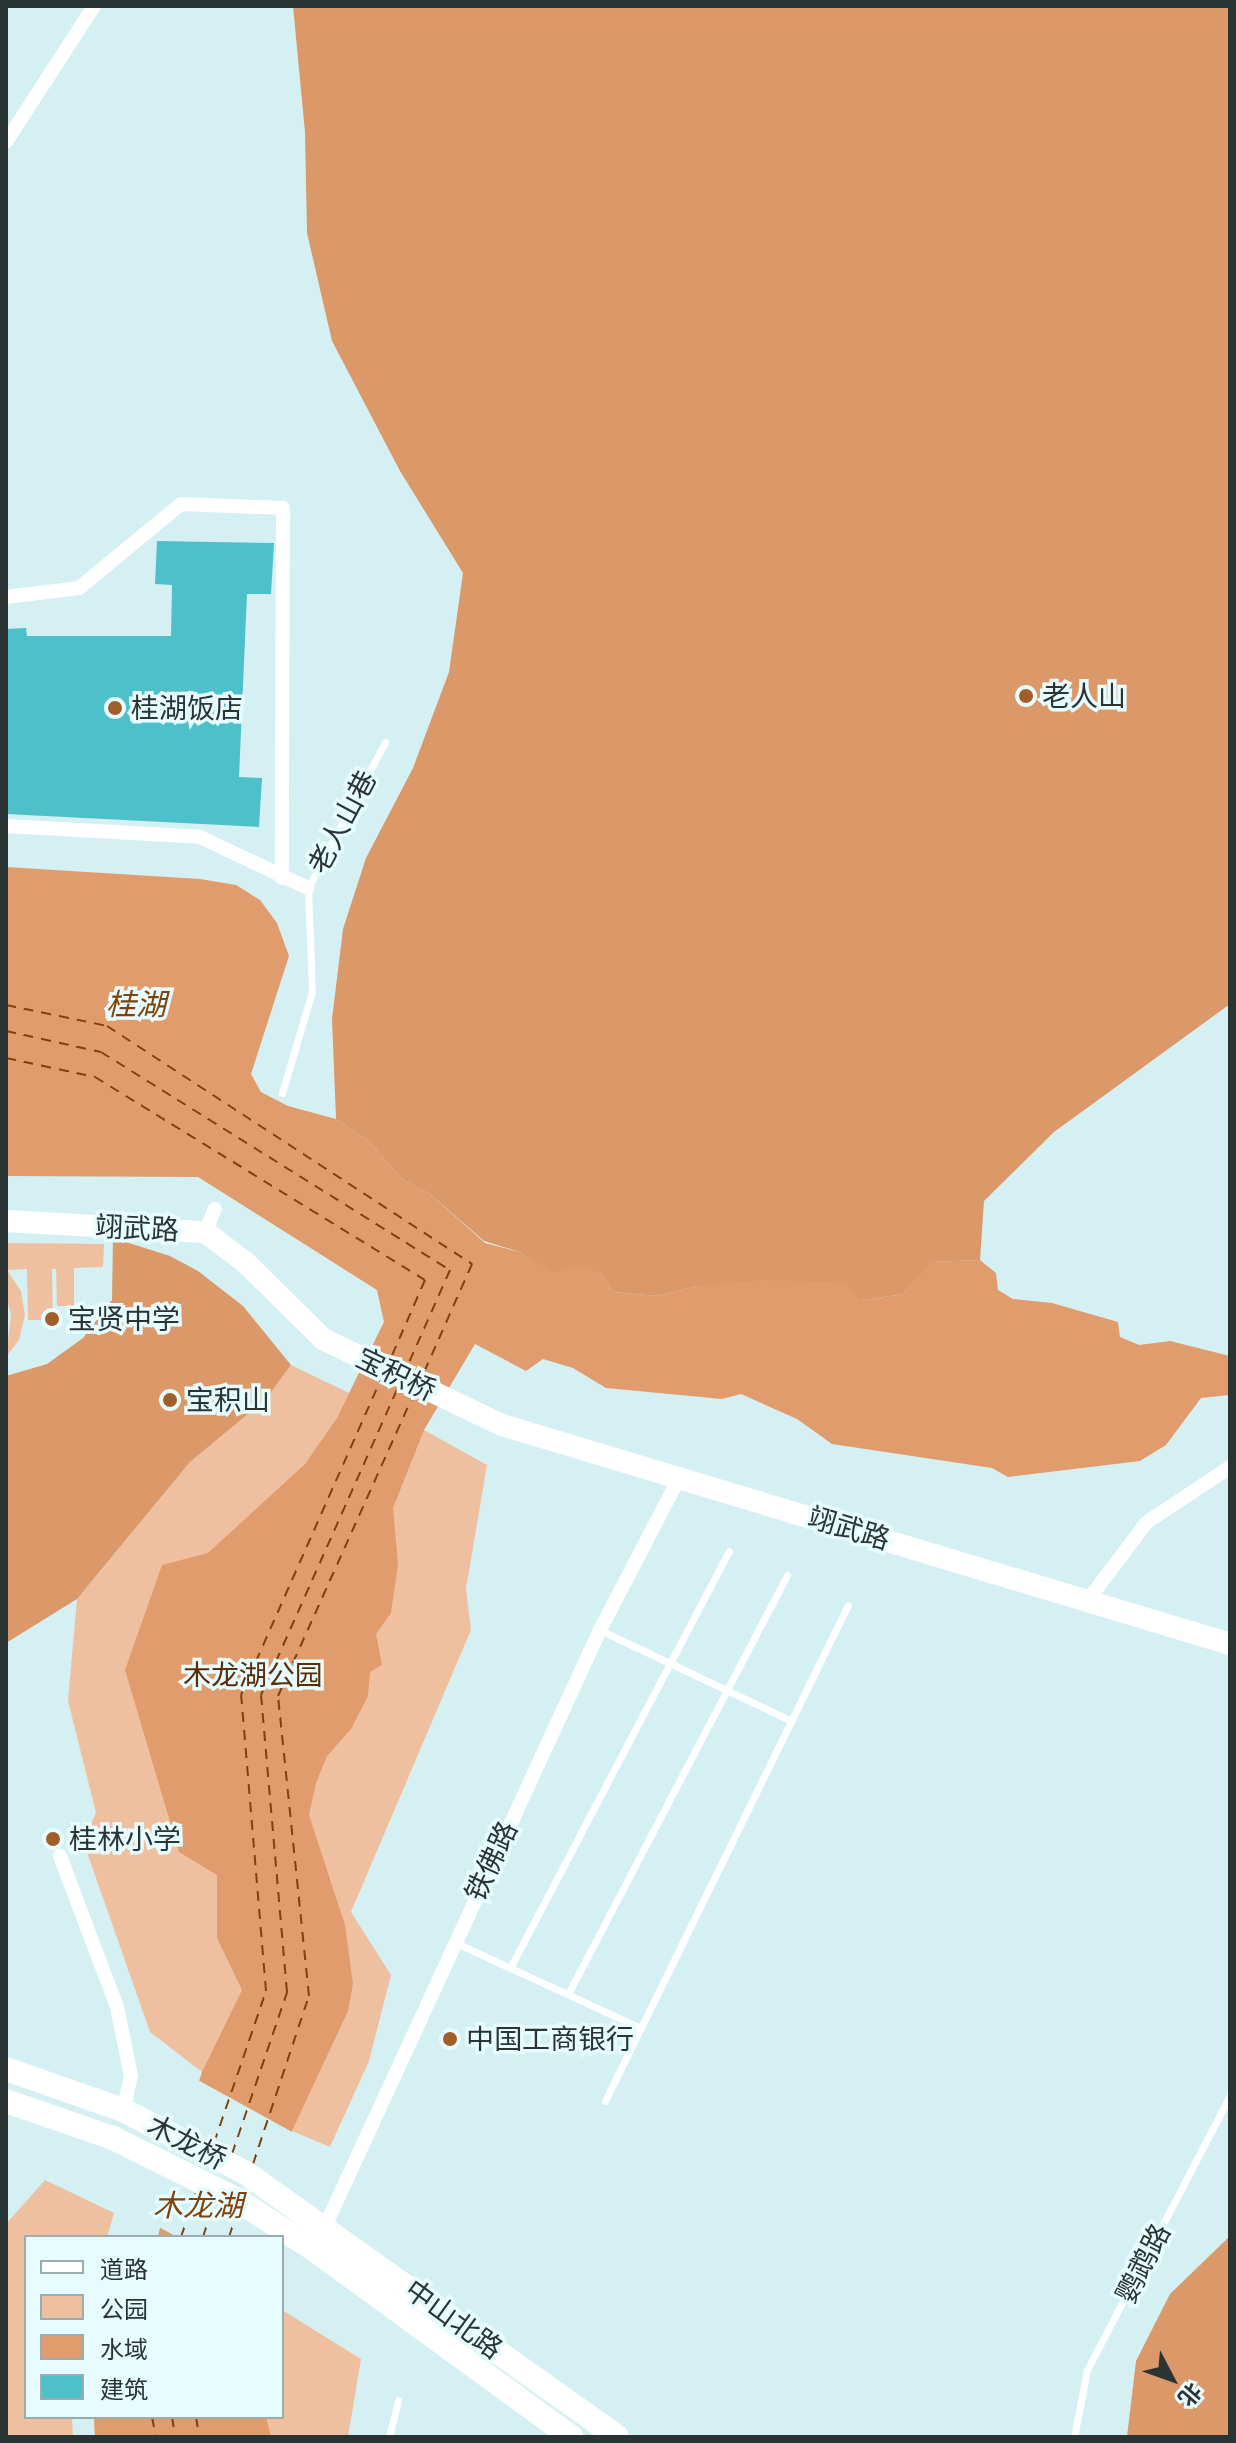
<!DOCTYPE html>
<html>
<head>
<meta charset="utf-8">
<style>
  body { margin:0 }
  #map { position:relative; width:1236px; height:2443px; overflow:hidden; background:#d5f0f2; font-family:"Asap Condensed","Noto Sans SC",sans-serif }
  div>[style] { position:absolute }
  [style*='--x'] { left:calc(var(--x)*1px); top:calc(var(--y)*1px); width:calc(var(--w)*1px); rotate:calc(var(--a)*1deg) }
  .green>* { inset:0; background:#efc09f }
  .forest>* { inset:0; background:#db9868 }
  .water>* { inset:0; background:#e09c6d }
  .pier>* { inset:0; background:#d5f0f2 }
  .ferry>* { height:2px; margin-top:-1px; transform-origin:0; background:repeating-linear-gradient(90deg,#804208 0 10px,transparent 0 18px) }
  .building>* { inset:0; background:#4ec0c9 }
  .service>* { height:7px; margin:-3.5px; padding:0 3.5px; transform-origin:3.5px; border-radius:3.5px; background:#fff }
  .minor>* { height:14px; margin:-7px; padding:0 7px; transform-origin:7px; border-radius:7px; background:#fff }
  .secondary>* { height:22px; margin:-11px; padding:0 11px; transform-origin:11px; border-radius:11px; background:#fff }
  .trunk>* { height:24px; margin:-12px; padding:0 12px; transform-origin:12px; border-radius:12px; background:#fff }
  .dots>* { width:22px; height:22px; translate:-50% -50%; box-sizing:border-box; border:4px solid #e7fcfe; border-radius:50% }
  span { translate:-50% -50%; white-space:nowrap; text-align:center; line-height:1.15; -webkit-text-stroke:7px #e7fcfe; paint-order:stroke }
  .poi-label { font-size:28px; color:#2a3435 }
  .left { translate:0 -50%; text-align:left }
  .street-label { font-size:28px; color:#2a3435 }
  .park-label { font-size:28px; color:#592d07 }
  .water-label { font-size:30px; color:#804208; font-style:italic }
  .frame { position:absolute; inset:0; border:8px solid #2a3435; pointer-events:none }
  .legend { position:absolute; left:24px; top:2235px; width:260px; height:184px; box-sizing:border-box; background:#e7fcfe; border:2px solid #9bacae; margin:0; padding:10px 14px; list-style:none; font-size:24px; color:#2a3435 }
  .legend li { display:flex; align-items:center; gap:16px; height:40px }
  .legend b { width:40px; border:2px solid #9bacae }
  .north { position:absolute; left:1132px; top:2339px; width:80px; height:80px; -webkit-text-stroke:6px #e7fcfe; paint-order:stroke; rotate:131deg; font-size:22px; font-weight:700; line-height:32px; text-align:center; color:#2a3435 }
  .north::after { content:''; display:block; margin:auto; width:28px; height:36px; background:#2a3435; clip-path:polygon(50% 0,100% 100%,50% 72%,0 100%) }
</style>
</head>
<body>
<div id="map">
  <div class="green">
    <div style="clip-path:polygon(6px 1243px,104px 1244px,103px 1267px,74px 1268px,74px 1306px,57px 1306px,56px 1269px,52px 1269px,53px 1320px,28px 1320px,27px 1269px,7px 1270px,21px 1291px,25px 1315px,19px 1340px,6px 1357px,11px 1315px,6px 1296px)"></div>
    <div style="clip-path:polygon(384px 1322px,460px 1362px,424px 1430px,487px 1465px,466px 1589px,471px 1630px,351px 1912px,391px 1975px,369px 2061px,330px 2147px,292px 2131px,266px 2206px,158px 2237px,176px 2155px,202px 2072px,150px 2032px,83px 1841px,96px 1813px,68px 1701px,77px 1599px,190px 1462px,266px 1399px,291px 1365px,349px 1393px)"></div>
    <div style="clip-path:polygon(45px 2180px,114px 2213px,107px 2237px,26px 2237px,26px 2417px,72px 2417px,73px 2437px,6px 2437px,6px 2224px)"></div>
    <div style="clip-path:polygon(282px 2310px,361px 2359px,348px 2437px,95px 2437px,94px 2417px,282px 2417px)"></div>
  </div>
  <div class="forest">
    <div style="clip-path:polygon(293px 6px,1230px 6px,1230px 1004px,1054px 1132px,984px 1201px,980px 1260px,933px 1262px,903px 1294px,860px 1301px,698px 1286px,657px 1296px,613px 1292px,600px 1273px,553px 1273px,520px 1252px,484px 1241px,430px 1194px,403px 1180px,367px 1140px,336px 1119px,332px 1019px,343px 929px,366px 858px,413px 768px,449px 672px,463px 573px,400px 471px,332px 341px,307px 233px,305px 132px)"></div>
    <div style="clip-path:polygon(113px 1238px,170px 1256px,198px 1271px,243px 1306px,291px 1365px,266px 1399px,190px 1462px,77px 1599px,6px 1643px,6px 1376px,47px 1364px,83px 1338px,112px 1300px)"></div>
    <div style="clip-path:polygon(1230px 2236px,1230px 2437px,1127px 2437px,1136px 2361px,1170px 2294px)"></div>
  </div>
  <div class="water">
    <div style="clip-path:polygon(6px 867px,200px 879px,236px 885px,260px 900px,277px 923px,289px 956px,251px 1074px,261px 1092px,288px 1106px,336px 1119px,367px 1140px,403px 1180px,430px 1194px,485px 1243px,520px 1252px,553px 1272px,584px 1265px,600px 1273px,613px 1292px,657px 1296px,698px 1286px,765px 1280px,846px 1283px,860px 1301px,903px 1294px,932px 1262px,980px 1260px,996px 1273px,998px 1290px,1013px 1299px,1052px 1303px,1118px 1322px,1120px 1337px,1139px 1345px,1170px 1341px,1230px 1356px,1230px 1395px,1201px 1398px,1166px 1445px,1140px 1461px,1008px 1477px,992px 1468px,832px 1444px,797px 1419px,741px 1394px,722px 1399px,606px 1388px,573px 1368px,543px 1359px,526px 1371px,475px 1344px,424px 1430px,393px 1508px,398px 1564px,391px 1613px,376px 1634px,382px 1665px,370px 1672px,368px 1696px,351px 1729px,327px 1756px,316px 1783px,309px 1815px,345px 1925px,353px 1984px,348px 2011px,292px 2131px,259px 2237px,158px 2237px,176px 2155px,202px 2072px,242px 1990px,217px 1938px,217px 1875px,179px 1852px,125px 1670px,162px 1565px,208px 1553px,305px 1464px,337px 1418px,384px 1322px,377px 1290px,198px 1177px,6px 1176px)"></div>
    <div style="clip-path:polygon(94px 2417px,266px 2417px,271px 2437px,95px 2437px)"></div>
  </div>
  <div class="pier">
    <div style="clip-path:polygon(196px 2079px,296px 2134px,263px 2237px,177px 2237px,157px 2226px,172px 2154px)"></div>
  </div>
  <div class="ferry">
    <div style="--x:6;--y:1005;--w:103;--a:11.7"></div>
    <div style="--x:107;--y:1026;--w:436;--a:33.1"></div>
    <div style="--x:472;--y:1264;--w:124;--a:113.9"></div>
    <div style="--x:6;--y:1031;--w:97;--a:12.5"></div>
    <div style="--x:101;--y:1052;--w:411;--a:32"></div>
    <div style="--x:450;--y:1270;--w:106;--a:113.9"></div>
    <div style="--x:6;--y:1058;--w:91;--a:12.1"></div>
    <div style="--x:95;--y:1077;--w:387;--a:31.6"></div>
    <div style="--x:425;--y:1280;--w:87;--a:113.6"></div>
    <div style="--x:214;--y:2143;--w:161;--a:-71.1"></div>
    <div style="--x:266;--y:1991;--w:297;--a:-94.8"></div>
    <div style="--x:241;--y:1695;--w:348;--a:-66.1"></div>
    <div style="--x:232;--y:2154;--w:171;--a:-71.2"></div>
    <div style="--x:287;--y:1992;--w:298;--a:-95"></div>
    <div style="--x:261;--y:1695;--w:337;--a:-66"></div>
    <div style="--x:253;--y:2164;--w:177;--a:-71.6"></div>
    <div style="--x:309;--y:1996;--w:302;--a:-95.9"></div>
    <div style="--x:278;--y:1696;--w:331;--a:-65.8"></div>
    <div style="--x:181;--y:2237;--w:50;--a:-71.2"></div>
    <div style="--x:203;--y:2237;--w:38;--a:-72"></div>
    <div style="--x:229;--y:2237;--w:26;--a:-72"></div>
    <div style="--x:152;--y:2417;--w:20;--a:79"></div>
    <div style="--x:172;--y:2417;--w:20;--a:81"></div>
    <div style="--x:196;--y:2417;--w:20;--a:81"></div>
  </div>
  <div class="building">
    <div style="clip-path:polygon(157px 541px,274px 543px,271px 594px,247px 594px,239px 777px,262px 778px,259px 827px,6px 814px,6px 629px,26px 628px,27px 636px,171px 636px,172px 585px,155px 584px)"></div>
  </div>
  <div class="service">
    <div style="--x:282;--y:1093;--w:105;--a:-73.5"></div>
    <div style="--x:312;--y:992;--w:104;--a:-92.2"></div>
    <div style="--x:308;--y:888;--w:165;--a:-62.2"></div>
    <div style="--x:600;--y:1630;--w:212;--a:25.4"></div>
    <div style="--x:454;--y:1942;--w:206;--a:24.7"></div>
    <div style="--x:510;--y:1968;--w:471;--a:-62.3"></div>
    <div style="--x:568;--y:1994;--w:473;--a:-62.4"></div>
    <div style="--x:605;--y:2101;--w:552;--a:-63.9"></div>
    <div style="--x:389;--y:2437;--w:38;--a:-76"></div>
    <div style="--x:1074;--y:2437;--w:68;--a:-79"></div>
    <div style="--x:1087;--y:2370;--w:310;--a:-62.5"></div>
  </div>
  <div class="minor">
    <div style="--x:6;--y:142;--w:162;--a:-57.1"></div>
    <div style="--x:6;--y:597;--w:74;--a:-7"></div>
    <div style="--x:79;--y:588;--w:132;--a:-39.5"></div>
    <div style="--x:181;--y:504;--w:102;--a:2.2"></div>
    <div style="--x:283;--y:508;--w:370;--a:90.2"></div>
    <div style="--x:6;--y:826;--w:194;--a:3.2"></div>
    <div style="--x:200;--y:837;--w:119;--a:25.3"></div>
    <div style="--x:205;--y:1232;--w:25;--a:-67"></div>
    <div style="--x:1088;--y:1600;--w:98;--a:-52.9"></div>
    <div style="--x:1147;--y:1522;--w:100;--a:-33.5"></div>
    <div style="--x:60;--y:1856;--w:161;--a:69.3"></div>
    <div style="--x:117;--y:2007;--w:70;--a:78.5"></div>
    <div style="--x:131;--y:2076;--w:35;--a:103"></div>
    <div style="--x:322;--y:2233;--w:664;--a:-65.25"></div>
    <div style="--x:600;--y:1630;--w:171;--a:-62.5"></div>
  </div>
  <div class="secondary">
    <div style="--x:6;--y:1221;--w:199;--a:3.2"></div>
    <div style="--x:205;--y:1232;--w:50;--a:36.9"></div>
    <div style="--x:245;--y:1262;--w:110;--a:44.6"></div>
    <div style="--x:323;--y:1339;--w:199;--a:25.7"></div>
    <div style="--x:502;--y:1425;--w:760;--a:16.74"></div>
  </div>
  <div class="trunk">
    <div style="--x:6;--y:2069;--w:124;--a:19.3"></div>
    <div style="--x:123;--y:2110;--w:138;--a:27.1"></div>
    <div style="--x:246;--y:2173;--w:455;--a:35.4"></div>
    <div style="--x:6;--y:2101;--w:113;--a:19.1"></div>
    <div style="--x:113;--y:2138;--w:133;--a:26.4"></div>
    <div style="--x:232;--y:2197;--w:95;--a:32.5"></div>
    <div style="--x:312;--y:2248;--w:321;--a:36.1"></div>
  </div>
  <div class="dots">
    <div style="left:1026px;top:696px;background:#a05e2b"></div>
    <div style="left:115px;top:708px;background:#a05e2b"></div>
    <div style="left:52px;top:1319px;background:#a05e2b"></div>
    <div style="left:170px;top:1400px;background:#a05e2b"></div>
    <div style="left:53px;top:1839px;background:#a05e2b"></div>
    <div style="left:450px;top:2039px;background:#a05e2b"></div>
  </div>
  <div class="poi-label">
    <span class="left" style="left:1042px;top:696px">老人山</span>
    <span class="left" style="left:131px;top:708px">桂湖饭店</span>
    <span class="left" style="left:68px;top:1319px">宝贤中学</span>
    <span class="left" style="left:186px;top:1400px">宝积山</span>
    <span class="left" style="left:69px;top:1839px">桂林小学</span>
    <span class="left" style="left:466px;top:2039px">中国工商银行</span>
  </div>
  <div class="street-label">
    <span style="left:342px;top:822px;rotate:-62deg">老人山巷</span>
    <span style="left:137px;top:1228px;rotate:3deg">翊武路</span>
    <span style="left:396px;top:1374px;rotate:26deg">宝积桥</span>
    <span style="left:849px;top:1528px;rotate:17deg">翊武路</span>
    <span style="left:491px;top:1861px;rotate:-65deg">铁佛路</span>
    <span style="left:187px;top:2142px;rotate:27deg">木龙桥</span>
    <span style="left:1143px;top:2263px;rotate:-63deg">鹦鹉路</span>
    <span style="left:454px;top:2319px;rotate:36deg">中山北路</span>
  </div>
  <div class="park-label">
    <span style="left:253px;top:1675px">木龙湖公园</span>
  </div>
  <div class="water-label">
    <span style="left:136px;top:1004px">桂湖</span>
    <span style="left:198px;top:2205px">木龙湖</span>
  </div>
  <div class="frame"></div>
  <ul class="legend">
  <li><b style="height:10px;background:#fff"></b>道路</li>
  <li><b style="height:22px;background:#efc09f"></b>公园</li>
  <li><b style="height:22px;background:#e09c6d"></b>水域</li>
  <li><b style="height:22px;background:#4ec0c9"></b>建筑</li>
  </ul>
  <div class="north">北</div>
</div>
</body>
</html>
